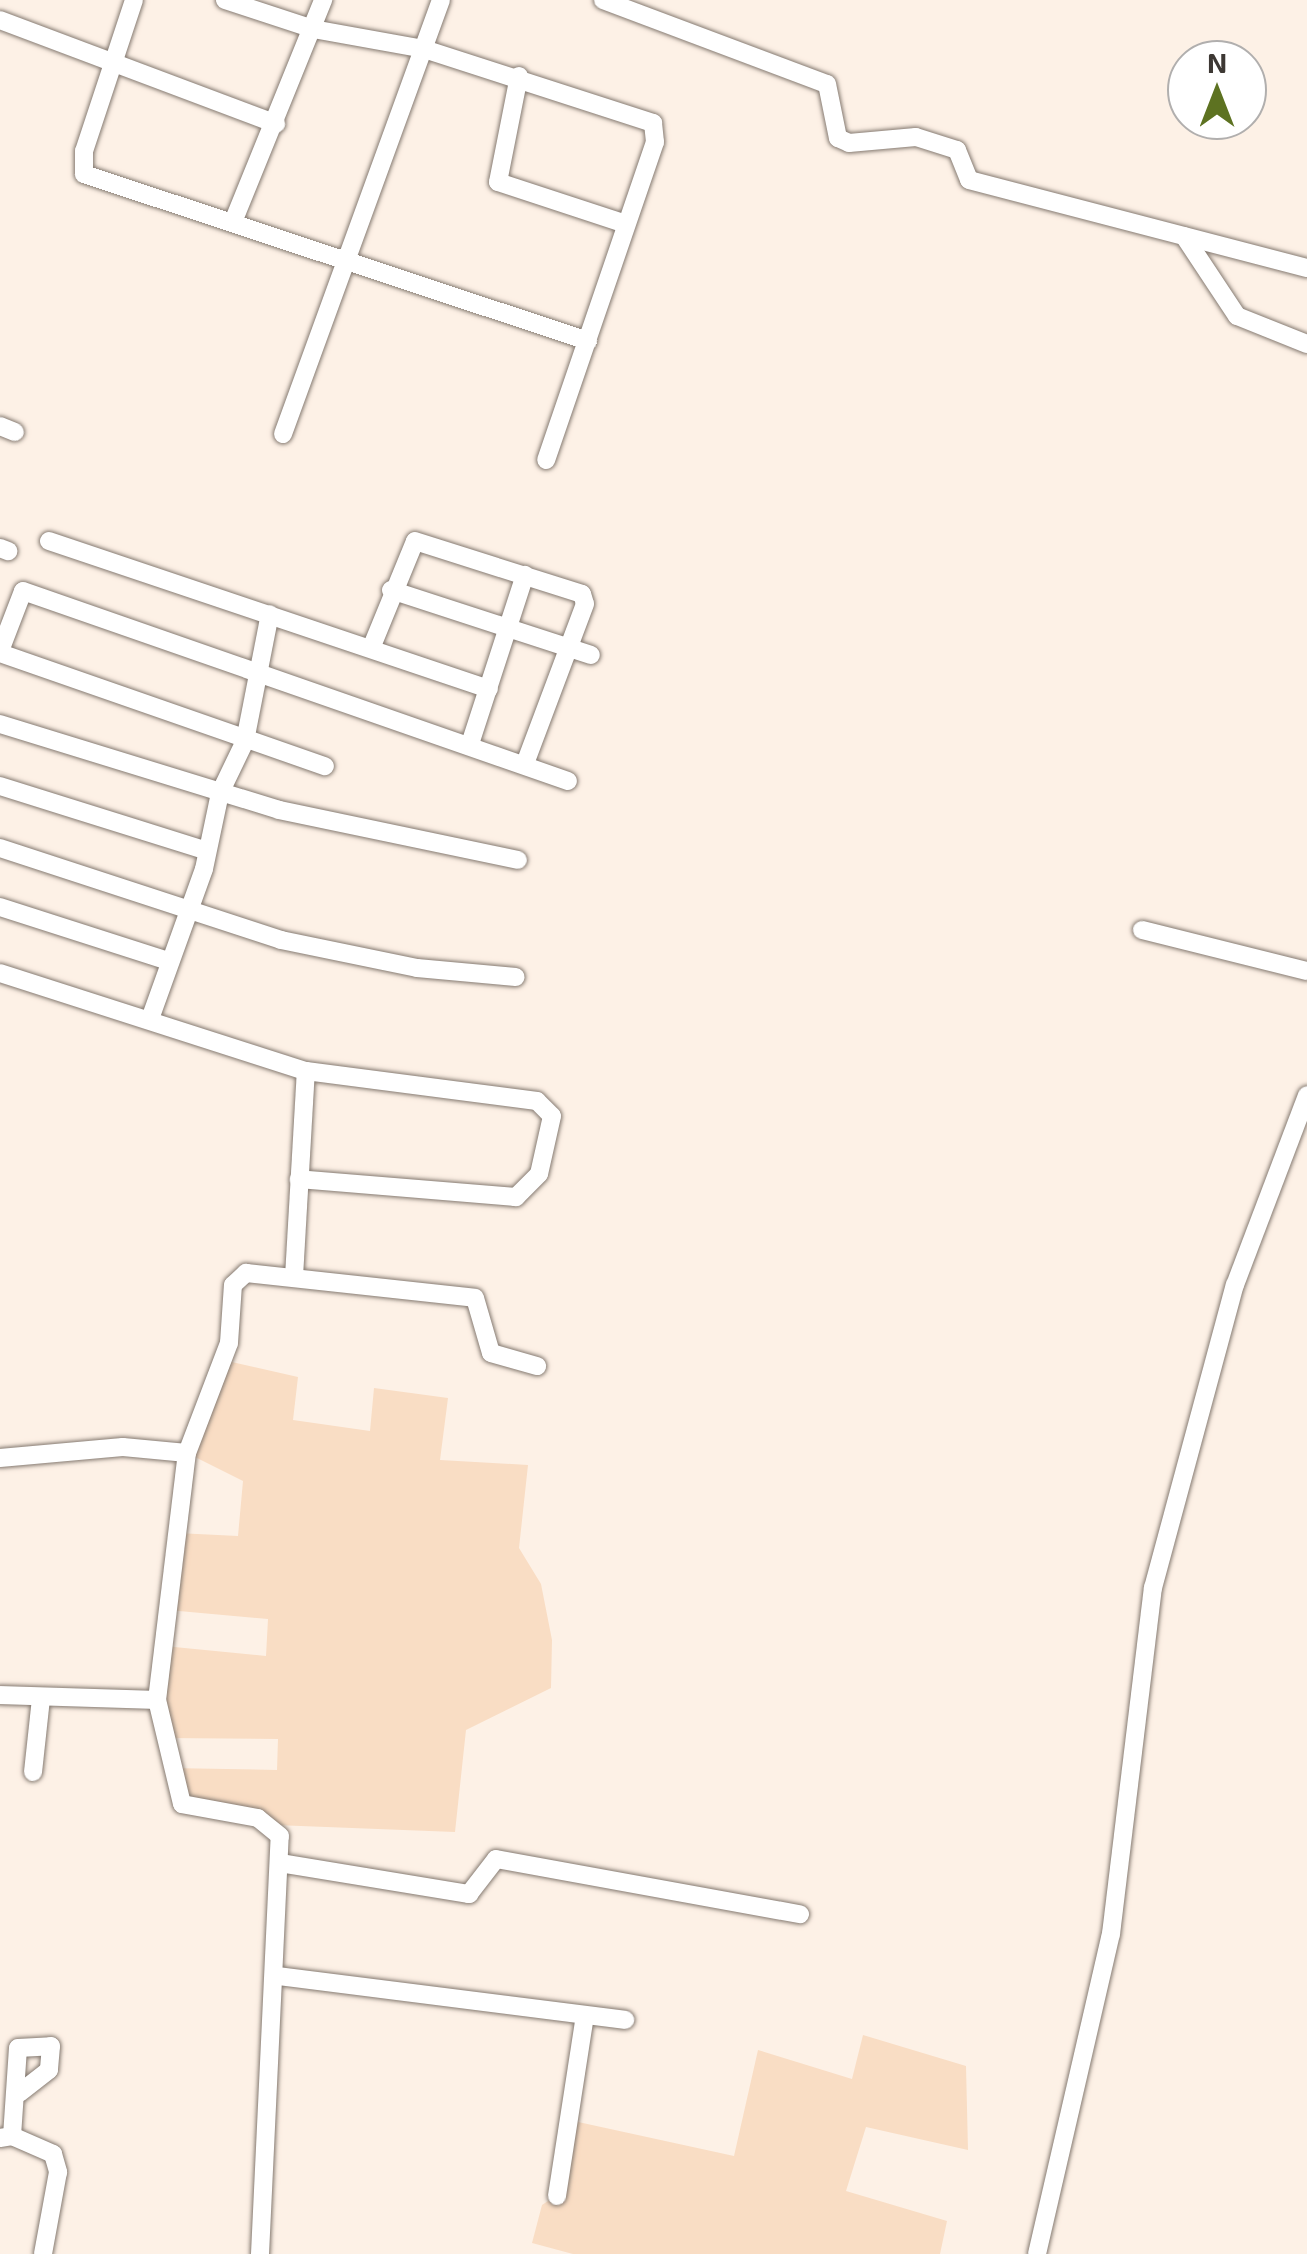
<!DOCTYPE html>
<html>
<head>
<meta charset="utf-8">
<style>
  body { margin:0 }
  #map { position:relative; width:1307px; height:2254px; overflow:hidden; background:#fdf1e6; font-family:"Exo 2",sans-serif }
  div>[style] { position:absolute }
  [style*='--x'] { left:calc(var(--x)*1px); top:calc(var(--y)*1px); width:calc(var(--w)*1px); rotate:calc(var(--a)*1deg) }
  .green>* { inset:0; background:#f9ddc4 }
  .roads { filter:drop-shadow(0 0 2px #857a71) drop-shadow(0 0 2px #857a71) }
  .street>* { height:18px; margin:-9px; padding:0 9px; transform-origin:9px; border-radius:9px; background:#fff }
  span { translate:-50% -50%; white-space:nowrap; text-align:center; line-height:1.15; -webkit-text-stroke:10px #fff; paint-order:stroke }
  .north { position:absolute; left:1167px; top:40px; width:100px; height:100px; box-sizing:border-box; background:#fff; border:2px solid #b1afae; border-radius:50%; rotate:0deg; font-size:28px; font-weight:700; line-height:40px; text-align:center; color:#3d3834 }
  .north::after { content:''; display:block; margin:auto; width:35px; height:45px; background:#5d7221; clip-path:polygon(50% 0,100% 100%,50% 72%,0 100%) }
</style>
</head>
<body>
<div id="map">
  <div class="green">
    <div style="clip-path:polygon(223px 1360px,298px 1377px,293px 1420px,370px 1431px,374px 1388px,448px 1398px,440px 1460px,528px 1465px,519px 1548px,541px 1584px,552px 1640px,551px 1688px,466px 1730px,455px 1832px,275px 1825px,193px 1808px,169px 1768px,277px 1770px,278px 1739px,164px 1738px,164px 1646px,266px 1656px,268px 1619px,168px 1610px,177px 1533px,238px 1536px,243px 1481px,187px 1453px)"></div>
    <div style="clip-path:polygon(863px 2035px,966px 2066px,968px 2150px,866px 2127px,846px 2191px,947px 2221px,940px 2254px,573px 2254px,532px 2243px,542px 2205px,557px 2195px,569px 2120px,734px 2156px,758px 2050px,852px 2079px)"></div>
  </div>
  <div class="roads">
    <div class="street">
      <div style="--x:134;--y:0;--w:159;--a:108.3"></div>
      <div style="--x:84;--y:151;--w:23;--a:90"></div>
      <div style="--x:84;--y:174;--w:531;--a:18.33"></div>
      <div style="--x:225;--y:0;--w:93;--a:18.2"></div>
      <div style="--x:313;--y:29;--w:113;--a:10.2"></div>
      <div style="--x:424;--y:49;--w:241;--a:17.9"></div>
      <div style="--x:653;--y:123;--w:19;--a:84"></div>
      <div style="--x:655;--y:142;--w:336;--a:108.9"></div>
      <div style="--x:603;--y:0;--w:239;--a:20.6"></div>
      <div style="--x:827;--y:84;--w:55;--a:78.5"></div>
      <div style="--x:838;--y:138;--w:12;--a:24"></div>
      <div style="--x:849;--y:143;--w:67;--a:-5.1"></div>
      <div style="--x:916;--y:137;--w:43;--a:17.6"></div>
      <div style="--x:957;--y:150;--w:32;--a:68"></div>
      <div style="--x:969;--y:180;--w:349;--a:14.6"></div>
      <div style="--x:0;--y:20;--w:295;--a:20.6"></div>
      <div style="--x:519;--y:76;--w:108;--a:101.2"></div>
      <div style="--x:498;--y:182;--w:135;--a:18.2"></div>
      <div style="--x:233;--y:222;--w:240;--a:-67.9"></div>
      <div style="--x:1184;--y:236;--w:96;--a:56.5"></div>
      <div style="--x:1237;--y:316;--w:75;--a:21.8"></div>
      <div style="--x:0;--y:426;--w:16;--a:22"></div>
      <div style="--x:283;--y:434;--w:462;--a:-70"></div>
      <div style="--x:49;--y:541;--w:464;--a:18.6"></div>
      <div style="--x:0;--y:548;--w:9;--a:21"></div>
      <div style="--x:391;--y:590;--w:210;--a:18"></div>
      <div style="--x:372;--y:646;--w:113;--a:-67.7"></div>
      <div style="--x:415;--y:541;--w:175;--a:17.6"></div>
      <div style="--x:582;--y:594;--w:10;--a:73"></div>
      <div style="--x:585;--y:604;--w:171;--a:110.6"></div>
      <div style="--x:0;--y:651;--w:64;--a:-69"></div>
      <div style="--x:23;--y:591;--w:577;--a:19.22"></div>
      <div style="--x:0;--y:653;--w:344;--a:19.2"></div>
      <div style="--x:0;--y:724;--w:292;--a:17.1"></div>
      <div style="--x:279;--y:810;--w:244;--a:11.8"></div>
      <div style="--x:470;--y:744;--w:178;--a:-72"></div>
      <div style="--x:0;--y:786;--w:214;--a:17.4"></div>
      <div style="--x:0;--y:848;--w:296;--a:18.1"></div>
      <div style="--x:281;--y:940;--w:139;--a:11.6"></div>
      <div style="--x:417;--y:968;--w:99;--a:5.2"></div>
      <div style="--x:0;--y:907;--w:176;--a:17.8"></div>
      <div style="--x:1142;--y:930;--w:170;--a:14"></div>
      <div style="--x:0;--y:973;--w:321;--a:17.8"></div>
      <div style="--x:306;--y:1071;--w:233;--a:7.4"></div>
      <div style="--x:537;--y:1101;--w:21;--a:45"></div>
      <div style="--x:552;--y:1116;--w:59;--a:102.6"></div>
      <div style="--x:539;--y:1174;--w:33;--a:135"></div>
      <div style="--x:516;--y:1197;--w:218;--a:-175.3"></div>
      <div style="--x:150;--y:1019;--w:159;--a:-70.2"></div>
      <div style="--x:204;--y:869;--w:78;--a:-78.1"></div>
      <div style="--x:220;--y:793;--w:58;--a:-64.3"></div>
      <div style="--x:245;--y:741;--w:129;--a:-78.9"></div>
      <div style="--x:294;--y:1277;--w:206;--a:-86.7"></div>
      <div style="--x:0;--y:1458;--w:123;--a:-5.1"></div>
      <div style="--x:123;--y:1447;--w:64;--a:5.4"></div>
      <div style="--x:0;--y:1695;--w:157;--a:1.8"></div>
      <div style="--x:33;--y:1772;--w:74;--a:-83.8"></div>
      <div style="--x:280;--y:1863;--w:192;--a:9.3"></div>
      <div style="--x:469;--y:1894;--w:44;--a:-52.4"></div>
      <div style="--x:496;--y:1859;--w:309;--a:10.3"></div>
      <div style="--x:278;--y:1976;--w:350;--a:7.2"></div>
      <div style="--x:12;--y:2136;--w:45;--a:23.7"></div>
      <div style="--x:53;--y:2154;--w:19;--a:74"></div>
      <div style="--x:58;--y:2172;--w:83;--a:100.4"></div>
      <div style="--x:0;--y:2138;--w:12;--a:-9"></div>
      <div style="--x:12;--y:2136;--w:88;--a:-86.1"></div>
      <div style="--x:18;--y:2048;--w:33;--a:-3"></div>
      <div style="--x:51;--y:2046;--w:24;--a:95"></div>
      <div style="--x:49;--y:2070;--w:37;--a:142"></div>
      <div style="--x:557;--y:2196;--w:182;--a:-81.2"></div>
      <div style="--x:260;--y:2254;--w:418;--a:-87.3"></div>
      <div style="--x:280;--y:1836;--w:28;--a:-141"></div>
      <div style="--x:258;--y:1818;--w:77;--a:-169.6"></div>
      <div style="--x:182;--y:1804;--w:107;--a:-103.5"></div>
      <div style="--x:157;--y:1700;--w:249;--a:-83.1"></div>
      <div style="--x:187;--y:1453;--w:118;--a:-69.1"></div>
      <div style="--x:229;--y:1343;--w:58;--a:-86.1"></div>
      <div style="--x:233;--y:1285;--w:18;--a:-43"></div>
      <div style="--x:246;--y:1273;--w:230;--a:6.2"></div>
      <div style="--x:475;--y:1298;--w:57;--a:73.8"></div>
      <div style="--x:491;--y:1353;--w:48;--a:15.8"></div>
      <div style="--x:1037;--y:2254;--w:328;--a:-77"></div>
      <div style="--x:1111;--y:1934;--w:349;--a:-83.1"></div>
      <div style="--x:1153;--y:1588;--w:314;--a:-74.9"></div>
      <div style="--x:1235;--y:1285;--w:203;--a:-69.2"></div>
    </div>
  </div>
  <div class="north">N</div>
</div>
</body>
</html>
